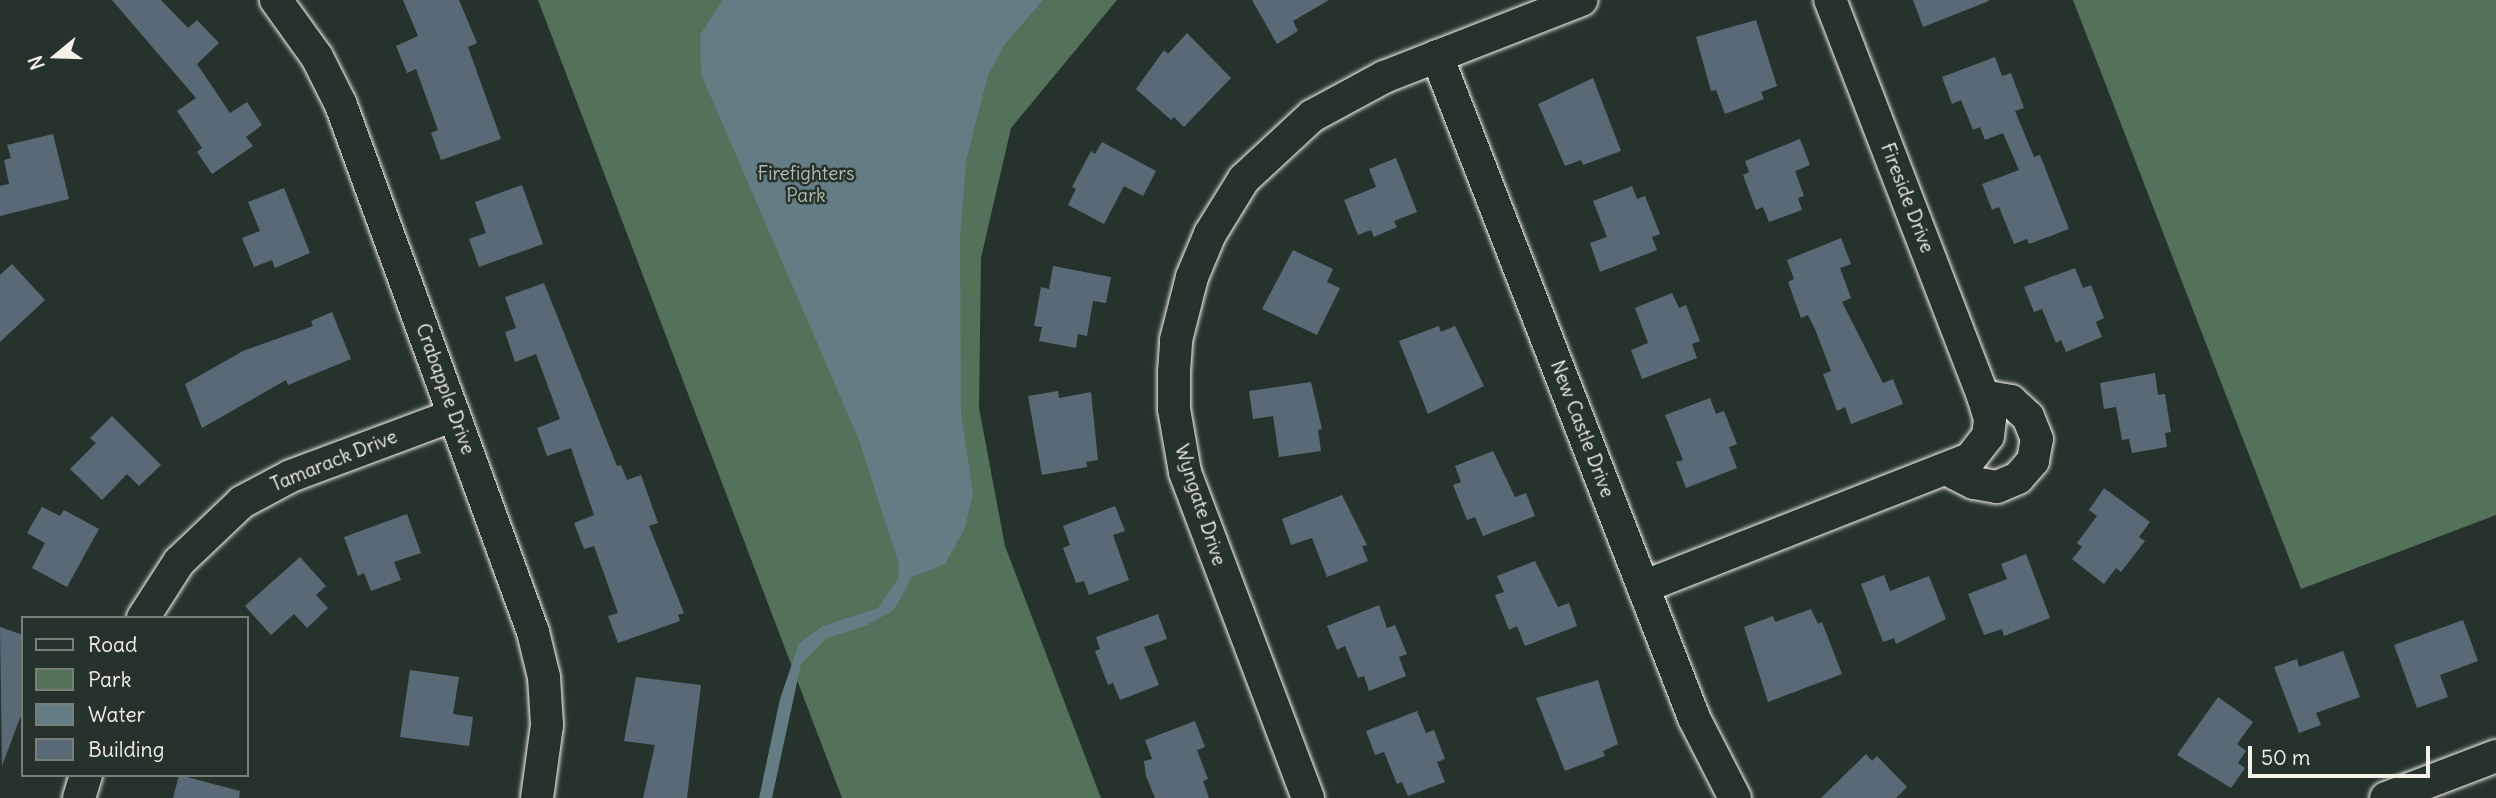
<!DOCTYPE html>
<html>
<head>
<meta charset="utf-8">
<style>
  body { margin:0 }
  #map { position:relative; width:2496px; height:798px; overflow:hidden; background:#26332d; font-family:Delius,sans-serif }
  div>[style] { position:absolute }
  [style*='--x'] { left:calc(var(--x)*1px); top:calc(var(--y)*1px); width:calc(var(--w)*1px); rotate:calc(var(--a)*1deg) }
  .green>* { inset:0; background:#547159 }
  .water>* { inset:0; background:#647c83 }
  .building>* { inset:0; background:#596a76 }
  .roads { filter:drop-shadow(0 0 2px #f4f1e8) drop-shadow(0 0 2px #f4f1e8) }
  .minor>* { height:32px; margin:-16px; padding:0 16px; transform-origin:16px; border-radius:16px; background:#26332d }
  span { translate:-50% -50%; white-space:nowrap; text-align:center; line-height:1.15; -webkit-text-stroke:5px #26332d; paint-order:stroke }
  .park-label { font-size:19px; color:#b4beaf }
  .street-label { font-size:19px; color:#f4f1e8 }
  .legend { position:absolute; left:21px; top:616px; width:228px; height:161px; box-sizing:border-box; background:#26332d; border:2px solid #787f78; margin:0; padding:9px 12px; list-style:none; font-size:21px; color:#f4f1e8 }
  .legend li { display:flex; align-items:center; gap:14px; height:35px }
  .legend b { width:35px; border:2px solid #787f78 }
  .north { position:absolute; left:21px; top:21px; width:70px; height:70px; -webkit-text-stroke:5px #26332d; paint-order:stroke; rotate:251deg; font-size:19px; font-weight:700; line-height:28px; text-align:center; color:#f4f1e8 }
  .north::after { content:''; display:block; margin:auto; width:24px; height:32px; background:#f4f1e8; clip-path:polygon(50% 0,100% 100%,50% 72%,0 100%) }
  .scale { position:absolute; left:2248px; top:746px; width:182px; height:32px; box-sizing:border-box; border:4px solid #f4f1e8; border-top:0; padding-left:9px; font-size:21px; line-height:24px; white-space:nowrap; color:#f4f1e8; -webkit-text-stroke:5px #26332d; paint-order:stroke }
</style>
</head>
<body>
<div id="map">
  <div class="green">
    <div style="clip-path:polygon(538px 0,1117px 0,1011px 128px,981px 258px,979px 408px,1005px 546px,1101px 798px,842px 798px)"></div>
    <div style="clip-path:polygon(2073px 0,2496px 0,2496px 515px,2301px 589px)"></div>
  </div>
  <div class="water">
    <div style="clip-path:polygon(723px 0,1043px 0,1005px 44px,988px 75px,966px 161px,960px 237px,961px 414px,973px 493px,965px 528px,945px 564px,912px 577px,894px 610px,865px 626px,827px 638px,801px 664px,772px 798px,759px 798px,780px 699px,799px 643px,823px 626px,878px 608px,898px 579px,899px 565px,859px 440px,701px 74px,700px 35px)"></div>
  </div>
  <div class="building">
    <div style="clip-path:polygon(112px 0,161px 0,188px 28px,197px 20px,219px 43px,197px 64px,230px 113px,247px 102px,262px 125px,246px 137px,253px 146px,212px 174px,197px 152px,202px 148px,177px 111px,196px 98px)"></div>
    <div style="clip-path:polygon(403px 0,459px 0,477px 43px,468px 47px,501px 139px,441px 160px,431px 133px,438px 130px,416px 69px,407px 73px,396px 46px,418px 36px)"></div>
    <div style="clip-path:polygon(1252px 0,1329px 0,1293px 21px,1298px 31px,1277px 44px)"></div>
    <div style="clip-path:polygon(1913px 0,1988px 0,1989px 1px,1923px 27px)"></div>
    <div style="clip-path:polygon(1756px 20px,1777px 86px,1761px 92px,1764px 99px,1725px 114px,1716px 90px,1711px 91px,1696px 37px)"></div>
    <div style="clip-path:polygon(1187px 33px,1231px 78px,1184px 127px,1174px 117px,1171px 120px,1136px 89px,1164px 50px,1168px 54px)"></div>
    <div style="clip-path:polygon(1995px 57px,2002px 76px,2011px 73px,2024px 108px,2015px 111px,2034px 157px,2040px 155px,2069px 229px,2029px 244px,2027px 239px,2014px 244px,1999px 207px,1992px 210px,1982px 184px,2019px 170px,2003px 133px,1985px 140px,1980px 127px,1973px 130px,1961px 100px,1952px 104px,1942px 77px)"></div>
    <div style="clip-path:polygon(1593px 78px,1621px 151px,1583px 165px,1581px 160px,1565px 166px,1538px 104px)"></div>
    <div style="clip-path:polygon(53px 134px,69px 199px,0 216px,0 186px,9px 184px,4px 160px,11px 158px,7px 145px)"></div>
    <div style="clip-path:polygon(1800px 139px,1810px 165px,1795px 171px,1804px 196px,1798px 198px,1802px 210px,1769px 222px,1763px 207px,1756px 210px,1743px 175px,1749px 172px,1745px 161px)"></div>
    <div style="clip-path:polygon(1102px 142px,1156px 171px,1143px 196px,1124px 186px,1104px 224px,1068px 205px,1076px 189px,1072px 187px,1091px 151px,1095px 154px)"></div>
    <div style="clip-path:polygon(1396px 158px,1417px 212px,1394px 221px,1397px 227px,1374px 237px,1371px 230px,1358px 235px,1344px 200px,1376px 187px,1369px 169px)"></div>
    <div style="clip-path:polygon(522px 185px,543px 244px,479px 267px,469px 239px,486px 233px,475px 202px)"></div>
    <div style="clip-path:polygon(1632px 186px,1637px 199px,1645px 196px,1660px 234px,1652px 237px,1657px 250px,1600px 272px,1590px 243px,1607px 237px,1593px 201px)"></div>
    <div style="clip-path:polygon(284px 188px,310px 253px,275px 268px,272px 260px,254px 267px,242px 238px,260px 231px,248px 202px)"></div>
    <div style="clip-path:polygon(1841px 238px,1851px 264px,1840px 268px,1851px 298px,1842px 302px,1883px 383px,1893px 379px,1903px 404px,1851px 424px,1845px 407px,1837px 411px,1823px 374px,1831px 371px,1815px 329px,1808px 315px,1801px 318px,1788px 282px,1794px 279px,1787px 260px)"></div>
    <div style="clip-path:polygon(1293px 250px,1333px 269px,1327px 282px,1340px 288px,1317px 335px,1262px 309px)"></div>
    <div style="clip-path:polygon(12px 264px,45px 300px,0 342px,0 275px)"></div>
    <div style="clip-path:polygon(1053px 266px,1111px 277px,1106px 303px,1093px 301px,1087px 336px,1078px 334px,1076px 348px,1039px 341px,1042px 327px,1034px 326px,1041px 287px,1049px 289px)"></div>
    <div style="clip-path:polygon(2075px 268px,2083px 288px,2091px 285px,2104px 318px,2096px 322px,2102px 337px,2066px 352px,2061px 340px,2056px 343px,2042px 309px,2034px 312px,2024px 287px)"></div>
    <div style="clip-path:polygon(544px 283px,617px 466px,621px 465px,627px 480px,641px 475px,658px 523px,649px 526px,684px 613px,678px 615px,680px 621px,618px 643px,608px 616px,618px 613px,594px 546px,584px 549px,574px 523px,594px 515px,571px 448px,547px 456px,537px 428px,560px 419px,536px 354px,515px 362px,505px 332px,516px 328px,505px 297px)"></div>
    <div style="clip-path:polygon(1672px 293px,1679px 308px,1686px 305px,1700px 341px,1692px 344px,1697px 358px,1642px 379px,1631px 350px,1648px 343px,1635px 308px)"></div>
    <div style="clip-path:polygon(332px 312px,351px 359px,288px 385px,286px 380px,202px 428px,185px 384px,243px 351px,313px 326px,311px 321px)"></div>
    <div style="clip-path:polygon(1439px 326px,1441px 332px,1455px 326px,1484px 386px,1428px 414px,1399px 341px)"></div>
    <div style="clip-path:polygon(2155px 373px,2158px 395px,2165px 394px,2171px 432px,2165px 433px,2167px 447px,2132px 453px,2129px 439px,2122px 440px,2116px 407px,2104px 409px,2100px 383px)"></div>
    <div style="clip-path:polygon(1311px 382px,1322px 429px,1318px 430px,1321px 451px,1279px 457px,1273px 416px,1253px 419px,1249px 391px)"></div>
    <div style="clip-path:polygon(1058px 391px,1059px 398px,1091px 392px,1098px 460px,1086px 462px,1087px 467px,1042px 475px,1028px 396px)"></div>
    <div style="clip-path:polygon(1710px 398px,1716px 414px,1724px 411px,1737px 444px,1729px 447px,1737px 468px,1686px 488px,1676px 462px,1683px 460px,1665px 415px)"></div>
    <div style="clip-path:polygon(112px 416px,161px 465px,139px 486px,127px 474px,102px 500px,70px 469px,96px 443px,90px 438px)"></div>
    <div style="clip-path:polygon(1493px 451px,1515px 497px,1526px 493px,1535px 516px,1483px 536px,1475px 517px,1467px 520px,1453px 485px,1461px 482px,1455px 466px)"></div>
    <div style="clip-path:polygon(2104px 488px,2150px 522px,2139px 537px,2145px 541px,2121px 572px,2116px 568px,2104px 584px,2072px 559px,2082px 547px,2077px 543px,2097px 516px,2089px 510px)"></div>
    <div style="clip-path:polygon(1342px 495px,1367px 545px,1362px 546px,1368px 561px,1327px 577px,1312px 538px,1291px 545px,1282px 519px)"></div>
    <div style="clip-path:polygon(1115px 506px,1125px 531px,1113px 535px,1129px 580px,1089px 595px,1084px 581px,1076px 583px,1063px 548px,1070px 545px,1063px 526px)"></div>
    <div style="clip-path:polygon(42px 507px,60px 516px,64px 510px,99px 529px,67px 587px,32px 568px,45px 543px,27px 533px)"></div>
    <div style="clip-path:polygon(407px 514px,421px 553px,394px 562px,401px 580px,371px 591px,364px 573px,358px 576px,344px 537px)"></div>
    <div style="clip-path:polygon(2026px 554px,2050px 618px,2004px 636px,2002px 629px,1984px 635px,1968px 594px,2007px 579px,2001px 564px)"></div>
    <div style="clip-path:polygon(300px 557px,326px 586px,316px 595px,328px 608px,307px 628px,294px 614px,271px 635px,245px 606px)"></div>
    <div style="clip-path:polygon(1535px 561px,1558px 607px,1569px 603px,1577px 626px,1525px 646px,1517px 626px,1509px 630px,1495px 595px,1504px 592px,1497px 576px)"></div>
    <div style="clip-path:polygon(1884px 575px,1890px 591px,1929px 576px,1946px 619px,1896px 644px,1894px 638px,1883px 642px,1861px 584px)"></div>
    <div style="clip-path:polygon(1379px 605px,1387px 628px,1395px 625px,1407px 654px,1399px 657px,1406px 676px,1369px 691px,1364px 676px,1358px 678px,1345px 646px,1337px 650px,1327px 626px)"></div>
    <div style="clip-path:polygon(1811px 609px,1818px 624px,1822px 622px,1842px 674px,1768px 702px,1744px 627px,1773px 616px,1775px 622px)"></div>
    <div style="clip-path:polygon(1158px 614px,1167px 639px,1144px 647px,1159px 685px,1120px 700px,1113px 683px,1108px 685px,1095px 651px,1100px 649px,1096px 637px)"></div>
    <div style="clip-path:polygon(2463px 620px,2478px 661px,2440px 675px,2448px 697px,2417px 708px,2394px 645px)"></div>
    <div style="clip-path:polygon(0 627px,23px 635px,23px 710px,2px 766px)"></div>
    <div style="clip-path:polygon(2343px 651px,2360px 697px,2316px 713px,2321px 725px,2299px 733px,2274px 667px,2297px 659px,2299px 667px)"></div>
    <div style="clip-path:polygon(410px 670px,459px 677px,453px 714px,473px 717px,469px 746px,400px 737px)"></div>
    <div style="clip-path:polygon(636px 677px,701px 685px,687px 798px,643px 798px,655px 745px,624px 741px)"></div>
    <div style="clip-path:polygon(1598px 680px,1618px 744px,1603px 751px,1605px 756px,1565px 771px,1536px 698px)"></div>
    <div style="clip-path:polygon(2218px 697px,2253px 722px,2237px 744px,2246px 751px,2238px 763px,2245px 768px,2231px 788px,2177px 755px)"></div>
    <div style="clip-path:polygon(1417px 711px,1426px 733px,1434px 730px,1445px 759px,1437px 762px,1445px 782px,1408px 796px,1402px 782px,1397px 784px,1384px 752px,1375px 755px,1366px 731px)"></div>
    <div style="clip-path:polygon(1195px 721px,1205px 747px,1197px 750px,1208px 779px,1203px 781px,1209px 798px,1155px 798px,1146px 776px,1144px 761px,1152px 759px,1145px 740px)"></div>
    <div style="clip-path:polygon(1866px 754px,1872px 761px,1877px 756px,1907px 787px,1896px 798px,1821px 798px)"></div>
    <div style="clip-path:polygon(179px 775px,240px 791px,239px 798px,173px 798px)"></div>
  </div>
  <div class="roads">
    <div class="minor">
      <div style="--x:276;--y:0;--w:70;--a:54.3"></div>
      <div style="--x:317;--y:57;--w:54;--a:63.4"></div>
      <div style="--x:341;--y:105;--w:561;--a:69.98"></div>
      <div style="--x:533;--y:632;--w:46;--a:76.3"></div>
      <div style="--x:544;--y:677;--w:48;--a:86.4"></div>
      <div style="--x:547;--y:725;--w:74;--a:97.8"></div>
      <div style="--x:1437;--y:56;--w:710;--a:68.78"></div>
      <div style="--x:1694;--y:718;--w:90;--a:62.9"></div>
      <div style="--x:1946;--y:469;--w:31;--a:27"></div>
      <div style="--x:1974;--y:483;--w:23;--a:10"></div>
      <div style="--x:1997;--y:487;--w:23;--a:-23"></div>
      <div style="--x:2018;--y:478;--w:23;--a:-49"></div>
      <div style="--x:2033;--y:461;--w:22;--a:-80"></div>
      <div style="--x:2037;--y:439;--w:24;--a:-112"></div>
      <div style="--x:2028;--y:417;--w:23;--a:-137"></div>
      <div style="--x:2011;--y:401;--w:28;--a:-170"></div>
      <div style="--x:1643;--y:587;--w:351;--a:-21.4"></div>
      <div style="--x:1970;--y:459;--w:29;--a:-52"></div>
      <div style="--x:1988;--y:436;--w:17;--a:-83"></div>
      <div style="--x:1990;--y:419;--w:24;--a:-107"></div>
      <div style="--x:1983;--y:396;--w:425;--a:-111.1"></div>
      <div style="--x:143;--y:618;--w:67;--a:-57.3"></div>
      <div style="--x:179;--y:562;--w:87;--a:-43.6"></div>
      <div style="--x:242;--y:502;--w:55;--a:-28"></div>
      <div style="--x:291;--y:476;--w:174;--a:-20.5"></div>
      <div style="--x:79;--y:798;--w:24;--a:-73"></div>
      <div style="--x:1308;--y:798;--w:348;--a:-110.7"></div>
      <div style="--x:1185;--y:472;--w:64;--a:-99.9"></div>
      <div style="--x:1174;--y:409;--w:37;--a:-90"></div>
      <div style="--x:1174;--y:372;--w:32;--a:-86"></div>
      <div style="--x:1176;--y:340;--w:65;--a:-75.7"></div>
      <div style="--x:1192;--y:277;--w:47;--a:-67.3"></div>
      <div style="--x:1210;--y:234;--w:65;--a:-58.3"></div>
      <div style="--x:1244;--y:179;--w:93;--a:-42.8"></div>
      <div style="--x:1312;--y:116;--w:82;--a:-28.4"></div>
      <div style="--x:1384;--y:77;--w:212;--a:-21.3"></div>
      <div style="--x:2386;--y:798;--w:118;--a:-20.9"></div>
    </div>
  </div>
  <div class="park-label">
    <span style="left:806px;top:185px">Firefighters<br>Park</span>
  </div>
  <div class="street-label">
    <span style="left:1907px;top:198px;rotate:69deg">Fireside Drive</span>
    <span style="left:445px;top:389px;rotate:70deg">Crabapple Drive</span>
    <span style="left:1582px;top:429px;rotate:69deg">New Castle Drive</span>
    <span style="left:334px;top:461px;rotate:-22deg">Tamarack Drive</span>
    <span style="left:1200px;top:505px;rotate:72deg">Wyngate Drive</span>
  </div>
  <ul class="legend">
  <li><b style="height:9px;background:#26332d"></b>Road</li>
  <li><b style="height:19px;background:#547159"></b>Park</li>
  <li><b style="height:19px;background:#647c83"></b>Water</li>
  <li><b style="height:19px;background:#596a76"></b>Building</li>
  </ul>
  <div class="north">N</div>
  <div class="scale">50 m</div>
</div>
</body>
</html>
